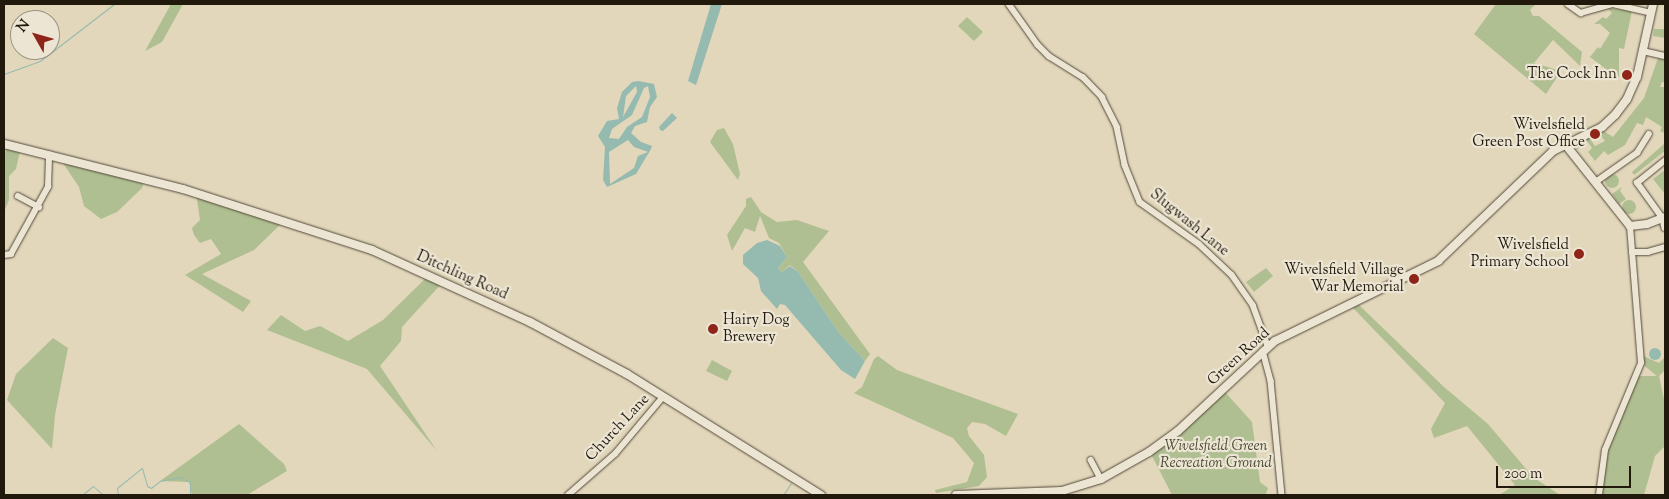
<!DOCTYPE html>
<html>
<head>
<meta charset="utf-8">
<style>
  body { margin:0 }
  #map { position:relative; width:1669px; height:499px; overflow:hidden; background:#e2d7bb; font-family:"Sorts Mill Goudy",serif }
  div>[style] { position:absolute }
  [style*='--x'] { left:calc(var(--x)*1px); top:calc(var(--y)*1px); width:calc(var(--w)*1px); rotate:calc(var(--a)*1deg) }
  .green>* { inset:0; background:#b0bf92 }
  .round { border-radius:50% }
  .water>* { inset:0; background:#95baaf }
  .stream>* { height:1px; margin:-0.5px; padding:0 0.5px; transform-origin:0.5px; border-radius:0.5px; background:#95baaf }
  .roads { filter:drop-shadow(0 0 1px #524838) drop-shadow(0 0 1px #524838) }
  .street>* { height:5.5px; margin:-2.75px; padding:0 2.75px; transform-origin:2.75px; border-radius:2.75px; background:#ece5d3 }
  .secondary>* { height:8px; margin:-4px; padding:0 4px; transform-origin:4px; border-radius:4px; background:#ece5d3 }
  .dots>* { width:14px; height:14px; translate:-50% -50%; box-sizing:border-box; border:2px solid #ece5d3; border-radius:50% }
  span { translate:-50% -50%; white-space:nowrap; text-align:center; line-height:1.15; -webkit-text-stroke:4.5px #ece5d3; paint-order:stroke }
  .poi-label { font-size:15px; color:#22190d }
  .right { translate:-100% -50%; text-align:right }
  .left { translate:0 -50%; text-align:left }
  .street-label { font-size:15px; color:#22190d }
  .park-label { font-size:15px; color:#4d4b35; font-style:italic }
  .frame { position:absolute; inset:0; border:5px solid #22190d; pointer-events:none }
  .north { position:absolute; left:10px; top:10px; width:50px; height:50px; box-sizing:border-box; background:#ece5d3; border:1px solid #9b9384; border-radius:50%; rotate:308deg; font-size:14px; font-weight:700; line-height:20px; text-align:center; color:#22190d }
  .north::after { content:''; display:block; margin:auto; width:18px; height:22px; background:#8f2418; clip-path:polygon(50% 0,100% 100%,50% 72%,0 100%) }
  .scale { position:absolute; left:1496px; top:466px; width:135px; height:22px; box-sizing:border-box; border:2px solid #22190d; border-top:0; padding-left:6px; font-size:15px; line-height:18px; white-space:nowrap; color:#22190d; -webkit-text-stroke:4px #ece5d3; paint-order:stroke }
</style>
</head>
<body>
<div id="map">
  <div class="green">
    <div style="clip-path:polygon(171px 4px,183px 4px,162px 42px,145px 51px)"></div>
    <div style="clip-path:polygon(1496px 4px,1536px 4px,1530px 10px,1533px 16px,1539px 16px,1582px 52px,1580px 66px,1553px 40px,1534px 63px,1561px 71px,1546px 94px,1474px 34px)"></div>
    <div style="clip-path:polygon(1607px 8px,1632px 11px,1624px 49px,1619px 48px,1619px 79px,1590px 57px,1598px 47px,1600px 49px,1610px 33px,1600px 24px,1594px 24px,1603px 17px,1606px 19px,1612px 13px)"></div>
    <div style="clip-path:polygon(967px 17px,983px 32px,974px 41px,958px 26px)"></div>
    <div style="clip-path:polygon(1665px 23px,1665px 38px,1653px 36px,1654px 29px,1664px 29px)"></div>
    <div style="clip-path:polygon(1658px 58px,1665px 60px,1665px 83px,1662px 82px,1660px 87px,1665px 87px,1665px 133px,1660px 131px,1662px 127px,1646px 117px,1643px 125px,1637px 123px,1625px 145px,1608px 155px,1604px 151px,1595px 161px,1588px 152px,1592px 148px,1587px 141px,1576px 150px,1572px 146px,1588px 136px,1595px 146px,1605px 141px,1598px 132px,1602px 130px,1613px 137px,1644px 98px)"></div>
    <div style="clip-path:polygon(724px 128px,733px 144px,740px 174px,738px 180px,710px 142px,717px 130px)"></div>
    <div style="clip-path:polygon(1664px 144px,1665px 151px,1634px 175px,1632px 172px)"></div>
    <div style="clip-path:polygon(7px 148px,20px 151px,16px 169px,9px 176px,9px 200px,4px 212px,4px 155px)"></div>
    <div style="clip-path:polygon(59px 157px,145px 179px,142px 188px,117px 212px,101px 219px,84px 206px,79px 187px)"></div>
    <div style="clip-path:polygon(1665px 170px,1665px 194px,1653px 179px)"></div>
    <div class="round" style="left:1605px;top:174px;width:14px;height:14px"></div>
    <div style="clip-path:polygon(1622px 187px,1620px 191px,1626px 199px,1619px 204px,1612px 194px)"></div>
    <div style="clip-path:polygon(196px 193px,285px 220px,254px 250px,202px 274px,251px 301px,243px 312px,185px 275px,221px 254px,211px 239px,200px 243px,194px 235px,192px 228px,200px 220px)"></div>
    <div style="clip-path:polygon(751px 197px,761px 212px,777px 222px,797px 220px,829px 231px,803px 262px,870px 354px,865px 361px,839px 333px,798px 272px,790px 265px,782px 272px,778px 268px,787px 257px,779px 243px,769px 238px,760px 216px,755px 232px,745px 228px,732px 251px,727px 235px,746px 206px,746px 199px)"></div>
    <div class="round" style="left:1622px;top:200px;width:14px;height:14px"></div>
    <div style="clip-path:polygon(1266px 268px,1273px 276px,1254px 292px,1246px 282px)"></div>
    <div style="clip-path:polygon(429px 275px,443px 282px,402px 327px,401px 341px,380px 366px,437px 451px,367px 369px,267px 330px,281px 315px,305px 331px,320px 326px,348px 341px,383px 320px)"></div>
    <div style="clip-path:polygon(1358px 304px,1444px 387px,1488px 424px,1533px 477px,1560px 495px,1499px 495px,1515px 485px,1467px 426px,1434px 438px,1431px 429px,1445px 403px,1352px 307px)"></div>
    <div style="clip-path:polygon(53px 338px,68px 348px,55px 415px,52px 449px,7px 400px,16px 374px)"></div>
    <div style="clip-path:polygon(1641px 355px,1659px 363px,1665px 357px,1665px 370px,1659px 376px,1665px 404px,1665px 446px,1655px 456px,1644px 495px,1599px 495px,1605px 450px,1637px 376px,1657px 376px,1641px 363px)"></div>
    <div style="clip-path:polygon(878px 356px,897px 370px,1018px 414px,1006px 436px,985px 424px,972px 422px,967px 428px,969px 436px,984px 455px,987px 477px,979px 486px,936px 493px,935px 490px,967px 482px,974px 463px,953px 438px,854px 393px,862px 387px,874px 359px)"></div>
    <div style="clip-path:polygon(712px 360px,732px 371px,727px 381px,706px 371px)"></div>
    <div style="clip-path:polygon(1225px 392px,1252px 422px,1260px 482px,1268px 488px,1266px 494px,1172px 495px,1151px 454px)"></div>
    <div style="clip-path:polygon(239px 424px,284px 464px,287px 471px,247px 495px,192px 495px,189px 482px,160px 481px)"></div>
  </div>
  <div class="water">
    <div style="clip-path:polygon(711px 4px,722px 4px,696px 85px,688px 81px)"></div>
    <div style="clip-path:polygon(evenodd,638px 81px,654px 84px,657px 97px,650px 107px,647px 122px,635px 126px,631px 133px,641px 142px,652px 146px,651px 149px,636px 174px,607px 187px,603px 180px,605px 147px,598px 136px,607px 121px,619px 119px,617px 108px,622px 92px,632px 82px,638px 81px,636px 86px,637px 92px,623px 117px,626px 96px,636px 86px,638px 81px,648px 86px,650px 97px,642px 117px,627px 127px,619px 139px,609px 138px,612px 129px,632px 115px,644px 88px,648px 86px,638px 81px,628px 140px,634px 147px,648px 152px,638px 156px,634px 168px,610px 184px,609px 152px,628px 140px)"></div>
    <div style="clip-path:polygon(672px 113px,677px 118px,663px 131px,660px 130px,659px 127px)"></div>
    <div style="clip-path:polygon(767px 240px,780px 246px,787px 257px,778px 268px,782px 272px,790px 266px,798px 272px,839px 333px,865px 361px,855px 379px,841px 370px,785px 305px,780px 304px,777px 309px,761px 291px,758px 278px,743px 264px,743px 255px,757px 243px)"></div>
    <div class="round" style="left:1649px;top:348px;width:12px;height:12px"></div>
  </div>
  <div class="stream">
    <div style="--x:4;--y:74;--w:38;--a:-20"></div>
    <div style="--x:40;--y:61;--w:93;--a:-37.6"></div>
    <div style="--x:82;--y:495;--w:14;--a:-39"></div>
    <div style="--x:93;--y:486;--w:13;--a:42"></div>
    <div style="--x:118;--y:495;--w:7;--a:-98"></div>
    <div style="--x:117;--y:488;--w:32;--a:-39"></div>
    <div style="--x:142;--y:468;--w:19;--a:74"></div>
    <div style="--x:147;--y:486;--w:4;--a:27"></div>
    <div style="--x:151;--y:488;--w:11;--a:-38"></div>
    <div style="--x:160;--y:481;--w:20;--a:-11"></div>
    <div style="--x:180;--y:477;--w:11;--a:27"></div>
    <div style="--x:190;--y:482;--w:13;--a:90"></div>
    <div style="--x:783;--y:495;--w:14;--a:-56"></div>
  </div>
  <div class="roads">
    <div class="street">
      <div style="--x:1009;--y:4;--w:50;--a:54.7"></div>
      <div style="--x:1038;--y:45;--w:16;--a:45"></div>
      <div style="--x:1049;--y:56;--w:40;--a:32"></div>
      <div style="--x:1083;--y:77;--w:28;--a:46"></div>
      <div style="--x:1102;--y:97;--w:34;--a:63"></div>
      <div style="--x:1117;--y:127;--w:39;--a:78"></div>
      <div style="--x:1125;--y:165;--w:40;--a:68"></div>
      <div style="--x:1140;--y:202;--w:72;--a:35.4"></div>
      <div style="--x:1199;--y:244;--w:45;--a:43.2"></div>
      <div style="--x:1232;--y:275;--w:37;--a:55"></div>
      <div style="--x:1253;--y:305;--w:44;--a:69.9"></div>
      <div style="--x:1568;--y:4;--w:16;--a:35"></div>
      <div style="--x:1581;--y:13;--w:33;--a:-16"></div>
      <div style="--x:1613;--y:4;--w:39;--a:13"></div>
      <div style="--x:1643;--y:51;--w:23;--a:13"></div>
      <div style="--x:1597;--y:181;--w:49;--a:-35"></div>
      <div style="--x:1637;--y:153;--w:22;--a:-58"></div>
      <div style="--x:18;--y:196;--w:24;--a:28"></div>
      <div style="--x:1662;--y:218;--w:43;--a:-125.5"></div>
      <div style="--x:1637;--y:183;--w:36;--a:-39"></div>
      <div style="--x:1664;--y:224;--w:4;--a:76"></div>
      <div style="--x:1632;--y:252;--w:16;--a:0"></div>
      <div style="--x:1648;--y:252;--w:18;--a:-16"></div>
      <div style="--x:4;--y:255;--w:7;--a:-8"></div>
      <div style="--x:11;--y:254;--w:77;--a:-61.1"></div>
      <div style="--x:48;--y:187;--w:32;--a:-88"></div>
      <div style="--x:1263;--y:351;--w:31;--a:75"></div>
      <div style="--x:1271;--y:381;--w:115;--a:84.5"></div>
      <div style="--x:1091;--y:460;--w:21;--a:62"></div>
      <div style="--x:568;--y:495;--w:62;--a:-41.1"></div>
      <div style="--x:615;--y:454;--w:75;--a:-49.9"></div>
      <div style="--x:1599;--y:495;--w:45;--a:-82.4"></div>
      <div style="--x:1605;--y:450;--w:94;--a:-67.5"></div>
      <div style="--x:1641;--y:363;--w:137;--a:-94.6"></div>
    </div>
    <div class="secondary">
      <div style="--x:4;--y:144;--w:185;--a:14.1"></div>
      <div style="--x:183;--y:189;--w:199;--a:17.9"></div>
      <div style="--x:372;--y:250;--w:174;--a:24.5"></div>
      <div style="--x:530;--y:322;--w:110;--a:28.2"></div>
      <div style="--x:627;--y:374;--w:229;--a:32"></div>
      <div style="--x:1565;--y:144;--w:105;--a:51.6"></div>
      <div style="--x:1630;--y:226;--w:17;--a:-7"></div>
      <div style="--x:1647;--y:224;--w:19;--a:-21"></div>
      <div style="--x:956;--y:495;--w:106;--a:-2.2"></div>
      <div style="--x:1062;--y:491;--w:41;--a:-17.1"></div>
      <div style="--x:1101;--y:479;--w:55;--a:-29.4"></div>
      <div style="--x:1149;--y:452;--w:36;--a:-36"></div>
      <div style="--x:1178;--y:431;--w:132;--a:-42.9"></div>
      <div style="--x:1275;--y:341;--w:182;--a:-26.1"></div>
      <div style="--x:1438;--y:261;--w:159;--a:-43.7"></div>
      <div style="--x:1553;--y:151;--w:55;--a:-26.1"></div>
      <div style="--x:1602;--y:127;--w:18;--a:-43"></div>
      <div style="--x:1615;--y:115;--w:20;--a:-53"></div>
      <div style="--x:1627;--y:99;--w:24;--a:-66"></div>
      <div style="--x:1637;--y:77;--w:75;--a:-77.6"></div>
    </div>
  </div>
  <div class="dots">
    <div style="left:1627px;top:75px;background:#8f2418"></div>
    <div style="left:1595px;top:134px;background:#8f2418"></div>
    <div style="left:1579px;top:254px;background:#8f2418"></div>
    <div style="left:1414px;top:279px;background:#8f2418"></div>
    <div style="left:713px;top:329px;background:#8f2418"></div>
  </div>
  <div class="poi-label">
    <span class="right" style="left:1617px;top:75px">The Cock Inn</span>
    <span class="right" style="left:1585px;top:134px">Wivelsfield<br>Green Post Office</span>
    <span class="right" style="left:1569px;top:254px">Wivelsfield<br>Primary School</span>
    <span class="right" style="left:1404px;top:279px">Wivelsfield Village<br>War Memorial</span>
    <span class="left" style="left:723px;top:329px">Hairy Dog<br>Brewery</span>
  </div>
  <div class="street-label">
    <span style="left:1189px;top:223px;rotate:39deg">Slugwash Lane</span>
    <span style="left:462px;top:276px;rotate:24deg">Ditchling Road</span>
    <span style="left:1239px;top:357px;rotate:-42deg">Green Road</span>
    <span style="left:618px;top:428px;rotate:-47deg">Church Lane</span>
  </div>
  <div class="park-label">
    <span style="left:1216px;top:455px">Wivelsfield Green<br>Recreation Ground</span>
  </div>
  <div class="frame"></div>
  <div class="north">N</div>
  <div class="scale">200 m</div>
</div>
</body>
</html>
